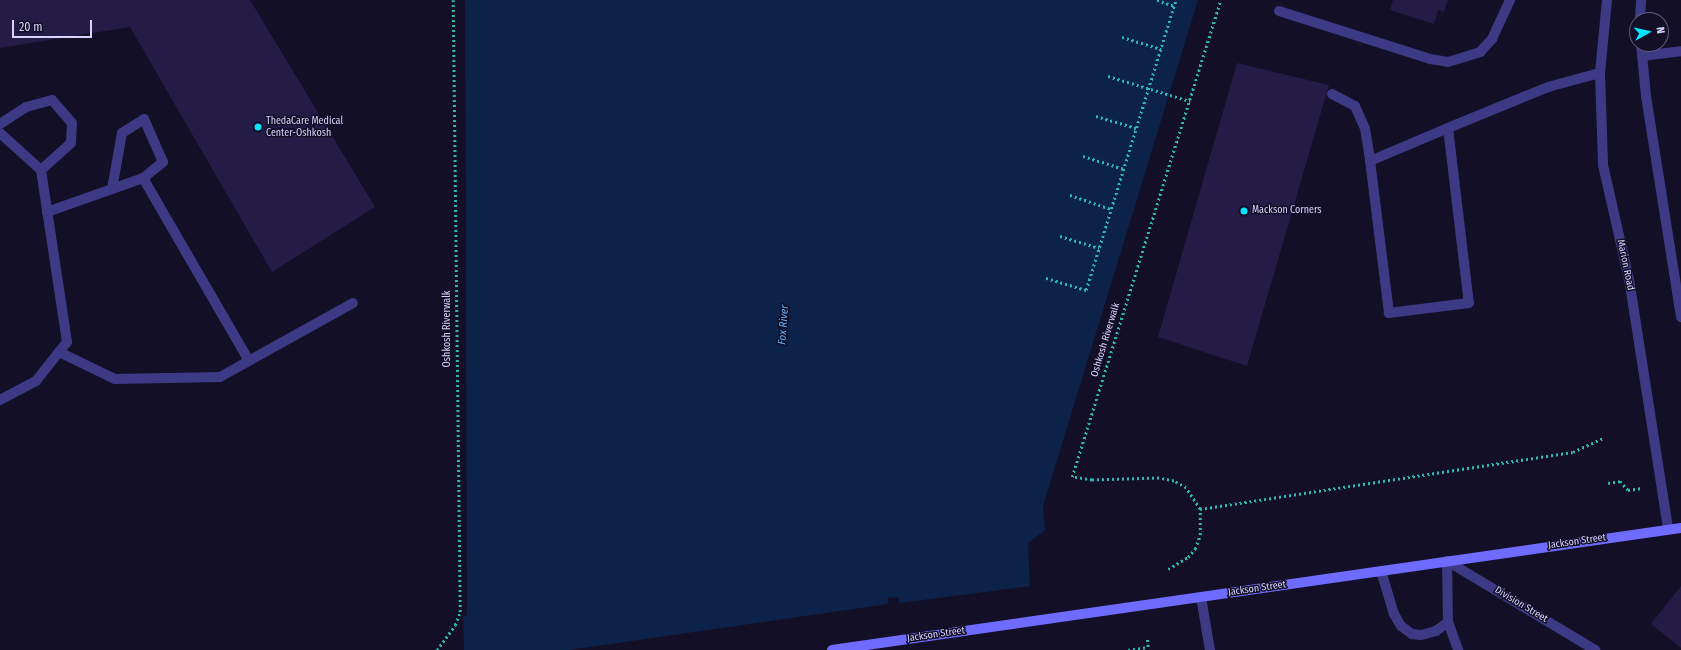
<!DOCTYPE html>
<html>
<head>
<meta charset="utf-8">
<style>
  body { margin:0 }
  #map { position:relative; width:1681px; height:650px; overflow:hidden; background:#130f26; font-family:"Fira Sans Condensed",sans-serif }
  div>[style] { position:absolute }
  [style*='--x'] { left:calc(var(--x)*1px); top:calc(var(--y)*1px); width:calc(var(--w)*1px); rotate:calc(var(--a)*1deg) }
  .water>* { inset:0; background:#0c2248 }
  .pier>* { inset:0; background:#130f26 }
  .building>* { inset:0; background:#241b47 }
  .path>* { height:2.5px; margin-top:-1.25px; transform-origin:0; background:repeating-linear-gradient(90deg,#2fb8b0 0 2px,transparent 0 5px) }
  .service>* { height:10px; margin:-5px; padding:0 5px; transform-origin:5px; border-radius:5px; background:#3d3a85 }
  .minor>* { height:10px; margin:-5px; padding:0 5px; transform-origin:5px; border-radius:5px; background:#3d3a85 }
  .secondary>* { height:10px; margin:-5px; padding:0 5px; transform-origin:5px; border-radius:5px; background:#6f6bff }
  .dots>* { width:11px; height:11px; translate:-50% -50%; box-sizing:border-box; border:2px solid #130f26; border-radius:50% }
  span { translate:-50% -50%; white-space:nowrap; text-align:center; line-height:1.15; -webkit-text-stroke:3px #130f26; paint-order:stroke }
  .poi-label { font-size:10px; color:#d9d4ff }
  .left { translate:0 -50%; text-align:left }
  .street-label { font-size:10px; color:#d9d4ff }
  .water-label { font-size:11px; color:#62b6ff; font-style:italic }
  .north { position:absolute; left:1629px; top:12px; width:40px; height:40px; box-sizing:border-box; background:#130f26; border:1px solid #625e7d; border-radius:50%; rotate:82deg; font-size:11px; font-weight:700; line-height:16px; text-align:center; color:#d9d4ff }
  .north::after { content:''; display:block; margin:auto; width:14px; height:18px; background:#00e5ff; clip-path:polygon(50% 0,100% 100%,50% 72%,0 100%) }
  .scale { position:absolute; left:12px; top:20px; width:80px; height:18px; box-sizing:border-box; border:2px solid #d9d4ff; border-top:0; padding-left:5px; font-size:12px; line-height:14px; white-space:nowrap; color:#d9d4ff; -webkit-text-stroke:3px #130f26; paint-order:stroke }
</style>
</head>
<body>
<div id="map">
  <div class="water">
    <div style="clip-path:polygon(465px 0,1198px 0,1043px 506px,1045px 530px,1028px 543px,1033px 650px,464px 650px,463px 616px,467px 615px)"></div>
  </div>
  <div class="pier">
    <div style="clip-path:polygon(1031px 586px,1035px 650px,569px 650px,888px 604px,888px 598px,898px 597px,899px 603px)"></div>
  </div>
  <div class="building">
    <div style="clip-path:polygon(0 0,250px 0,375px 207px,272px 272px,130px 27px,0 48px)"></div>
    <div style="clip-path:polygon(1393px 0,1448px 0,1444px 12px,1438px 10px,1434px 24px,1390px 10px)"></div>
    <div style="clip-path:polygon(1237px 63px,1329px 85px,1247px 366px,1158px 337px)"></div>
    <div style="clip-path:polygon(1681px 586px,1681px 648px,1651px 624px)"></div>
  </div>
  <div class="path">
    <div style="--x:1157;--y:0;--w:18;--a:19"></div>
    <div style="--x:1122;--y:37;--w:41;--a:17.1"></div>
    <div style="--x:1108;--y:76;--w:86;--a:17"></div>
    <div style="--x:1096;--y:116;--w:42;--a:16.7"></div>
    <div style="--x:1083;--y:156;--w:43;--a:17.6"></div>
    <div style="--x:1070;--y:195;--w:43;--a:18.9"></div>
    <div style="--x:1060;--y:236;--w:41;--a:17.1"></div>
    <div style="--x:1046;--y:278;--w:42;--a:16.7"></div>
    <div style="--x:1086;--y:290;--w:304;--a:-72.8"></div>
    <div style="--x:1608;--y:483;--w:12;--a:-9"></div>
    <div style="--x:1620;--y:481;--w:12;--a:48"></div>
    <div style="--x:1628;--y:490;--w:14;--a:-8"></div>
    <div style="--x:1200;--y:509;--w:377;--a:-8.7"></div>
    <div style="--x:1573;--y:452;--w:33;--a:-25"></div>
    <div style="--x:1168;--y:569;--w:23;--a:-31"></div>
    <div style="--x:1188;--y:557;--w:11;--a:-49"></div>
    <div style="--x:1195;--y:549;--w:15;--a:-70"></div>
    <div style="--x:1200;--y:535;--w:26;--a:-90"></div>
    <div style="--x:1200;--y:509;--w:25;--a:-124"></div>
    <div style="--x:1186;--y:488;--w:14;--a:-150"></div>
    <div style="--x:1174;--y:481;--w:15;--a:-169"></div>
    <div style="--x:1159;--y:478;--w:67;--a:178.3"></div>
    <div style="--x:1092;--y:480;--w:20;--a:-171"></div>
    <div style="--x:1072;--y:477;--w:500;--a:-72.7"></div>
    <div style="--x:437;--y:650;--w:31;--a:-54"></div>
    <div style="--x:455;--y:625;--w:14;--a:-69"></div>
    <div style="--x:460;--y:612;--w:612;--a:-90.66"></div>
    <div style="--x:1128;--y:650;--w:20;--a:-9"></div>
    <div style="--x:1148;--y:647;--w:9;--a:-96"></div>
  </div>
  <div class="service">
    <div style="--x:1279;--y:11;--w:158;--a:17.6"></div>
    <div style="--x:1430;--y:59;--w:18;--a:9"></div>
    <div style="--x:1448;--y:62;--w:34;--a:-17"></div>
    <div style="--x:1480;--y:52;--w:18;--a:-47"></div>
    <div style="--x:1492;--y:39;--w:43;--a:-65.2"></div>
    <div style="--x:1642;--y:56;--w:39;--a:-7"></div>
    <div style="--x:1332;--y:94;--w:26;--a:28"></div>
    <div style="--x:1355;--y:106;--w:24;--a:66"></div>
    <div style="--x:1365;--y:128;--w:33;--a:81"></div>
    <div style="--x:0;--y:124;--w:31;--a:-33"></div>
    <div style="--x:26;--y:107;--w:27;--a:-15"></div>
    <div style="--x:52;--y:100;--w:30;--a:49"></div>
    <div style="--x:72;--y:123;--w:20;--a:93"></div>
    <div style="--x:71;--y:143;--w:40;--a:138"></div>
    <div style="--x:1448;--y:128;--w:176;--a:83.2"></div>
    <div style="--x:1469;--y:303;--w:81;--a:172.9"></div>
    <div style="--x:1389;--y:313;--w:153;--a:-97.1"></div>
    <div style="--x:1370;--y:161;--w:85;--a:-22.9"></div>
    <div style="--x:1448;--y:128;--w:108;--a:-22.3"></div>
    <div style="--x:1548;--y:87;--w:54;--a:-15.1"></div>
    <div style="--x:0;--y:133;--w:55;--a:42.1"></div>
    <div style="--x:41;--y:170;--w:174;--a:81.4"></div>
    <div style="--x:67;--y:342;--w:50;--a:128.5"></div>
    <div style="--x:36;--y:381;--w:41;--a:152.2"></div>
    <div style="--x:112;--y:189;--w:57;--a:-79.9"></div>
    <div style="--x:122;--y:133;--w:26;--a:-32"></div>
    <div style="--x:144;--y:119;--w:47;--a:66.2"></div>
    <div style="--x:163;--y:162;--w:26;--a:141"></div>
    <div style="--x:47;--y:212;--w:102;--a:-19.5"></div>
    <div style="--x:143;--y:178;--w:211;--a:59.9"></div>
    <div style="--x:59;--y:352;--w:62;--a:25.7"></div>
    <div style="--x:115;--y:379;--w:105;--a:-1.1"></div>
    <div style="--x:220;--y:377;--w:152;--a:-29.1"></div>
    <div style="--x:1381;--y:571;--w:45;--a:73.2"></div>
    <div style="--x:1394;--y:614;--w:14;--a:60"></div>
    <div style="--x:1401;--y:626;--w:14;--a:36"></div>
    <div style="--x:1412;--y:634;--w:9;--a:6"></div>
    <div style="--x:1421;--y:635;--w:16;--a:-15"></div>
    <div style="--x:1436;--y:631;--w:15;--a:-37"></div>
    <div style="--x:1448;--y:622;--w:61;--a:-90.9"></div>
    <div style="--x:1201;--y:597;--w:54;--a:80.4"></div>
    <div style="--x:1448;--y:622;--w:30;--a:70"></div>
  </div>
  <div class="minor">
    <div style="--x:1607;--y:0;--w:73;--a:95.5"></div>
    <div style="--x:1600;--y:73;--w:92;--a:88.1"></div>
    <div style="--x:1603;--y:165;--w:117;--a:77.2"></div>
    <div style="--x:1629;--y:279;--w:253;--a:81.1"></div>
    <div style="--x:1640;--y:20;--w:20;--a:-87"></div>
    <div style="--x:1641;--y:44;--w:52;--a:84.5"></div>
    <div style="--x:1646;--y:96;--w:224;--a:81"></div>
    <div style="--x:1447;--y:561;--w:173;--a:31"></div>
  </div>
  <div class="secondary">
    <div style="--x:832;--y:650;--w:858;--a:-8.18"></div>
  </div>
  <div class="dots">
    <div style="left:258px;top:127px;background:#00e5ff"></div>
    <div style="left:1244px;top:211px;background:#00e5ff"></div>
  </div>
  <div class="poi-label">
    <span class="left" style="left:266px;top:127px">ThedaCare Medical<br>Center-Oshkosh</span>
    <span class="left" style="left:1252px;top:211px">Mackson Corners</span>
  </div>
  <div class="street-label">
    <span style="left:1625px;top:265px;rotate:78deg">Marion Road</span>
    <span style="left:448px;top:329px;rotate:-90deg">Oshkosh Riverwalk</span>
    <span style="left:1106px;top:340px;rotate:-73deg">Oshkosh Riverwalk</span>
    <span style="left:1577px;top:542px;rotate:-8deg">Jackson Street</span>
    <span style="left:1257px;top:589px;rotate:-8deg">Jackson Street</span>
    <span style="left:1521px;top:605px;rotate:31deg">Division Street</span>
    <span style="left:936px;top:635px;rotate:-8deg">Jackson Street</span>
  </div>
  <div class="water-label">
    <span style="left:784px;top:325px;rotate:-86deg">Fox River</span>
  </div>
  <div class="north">N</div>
  <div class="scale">20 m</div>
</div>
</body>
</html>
